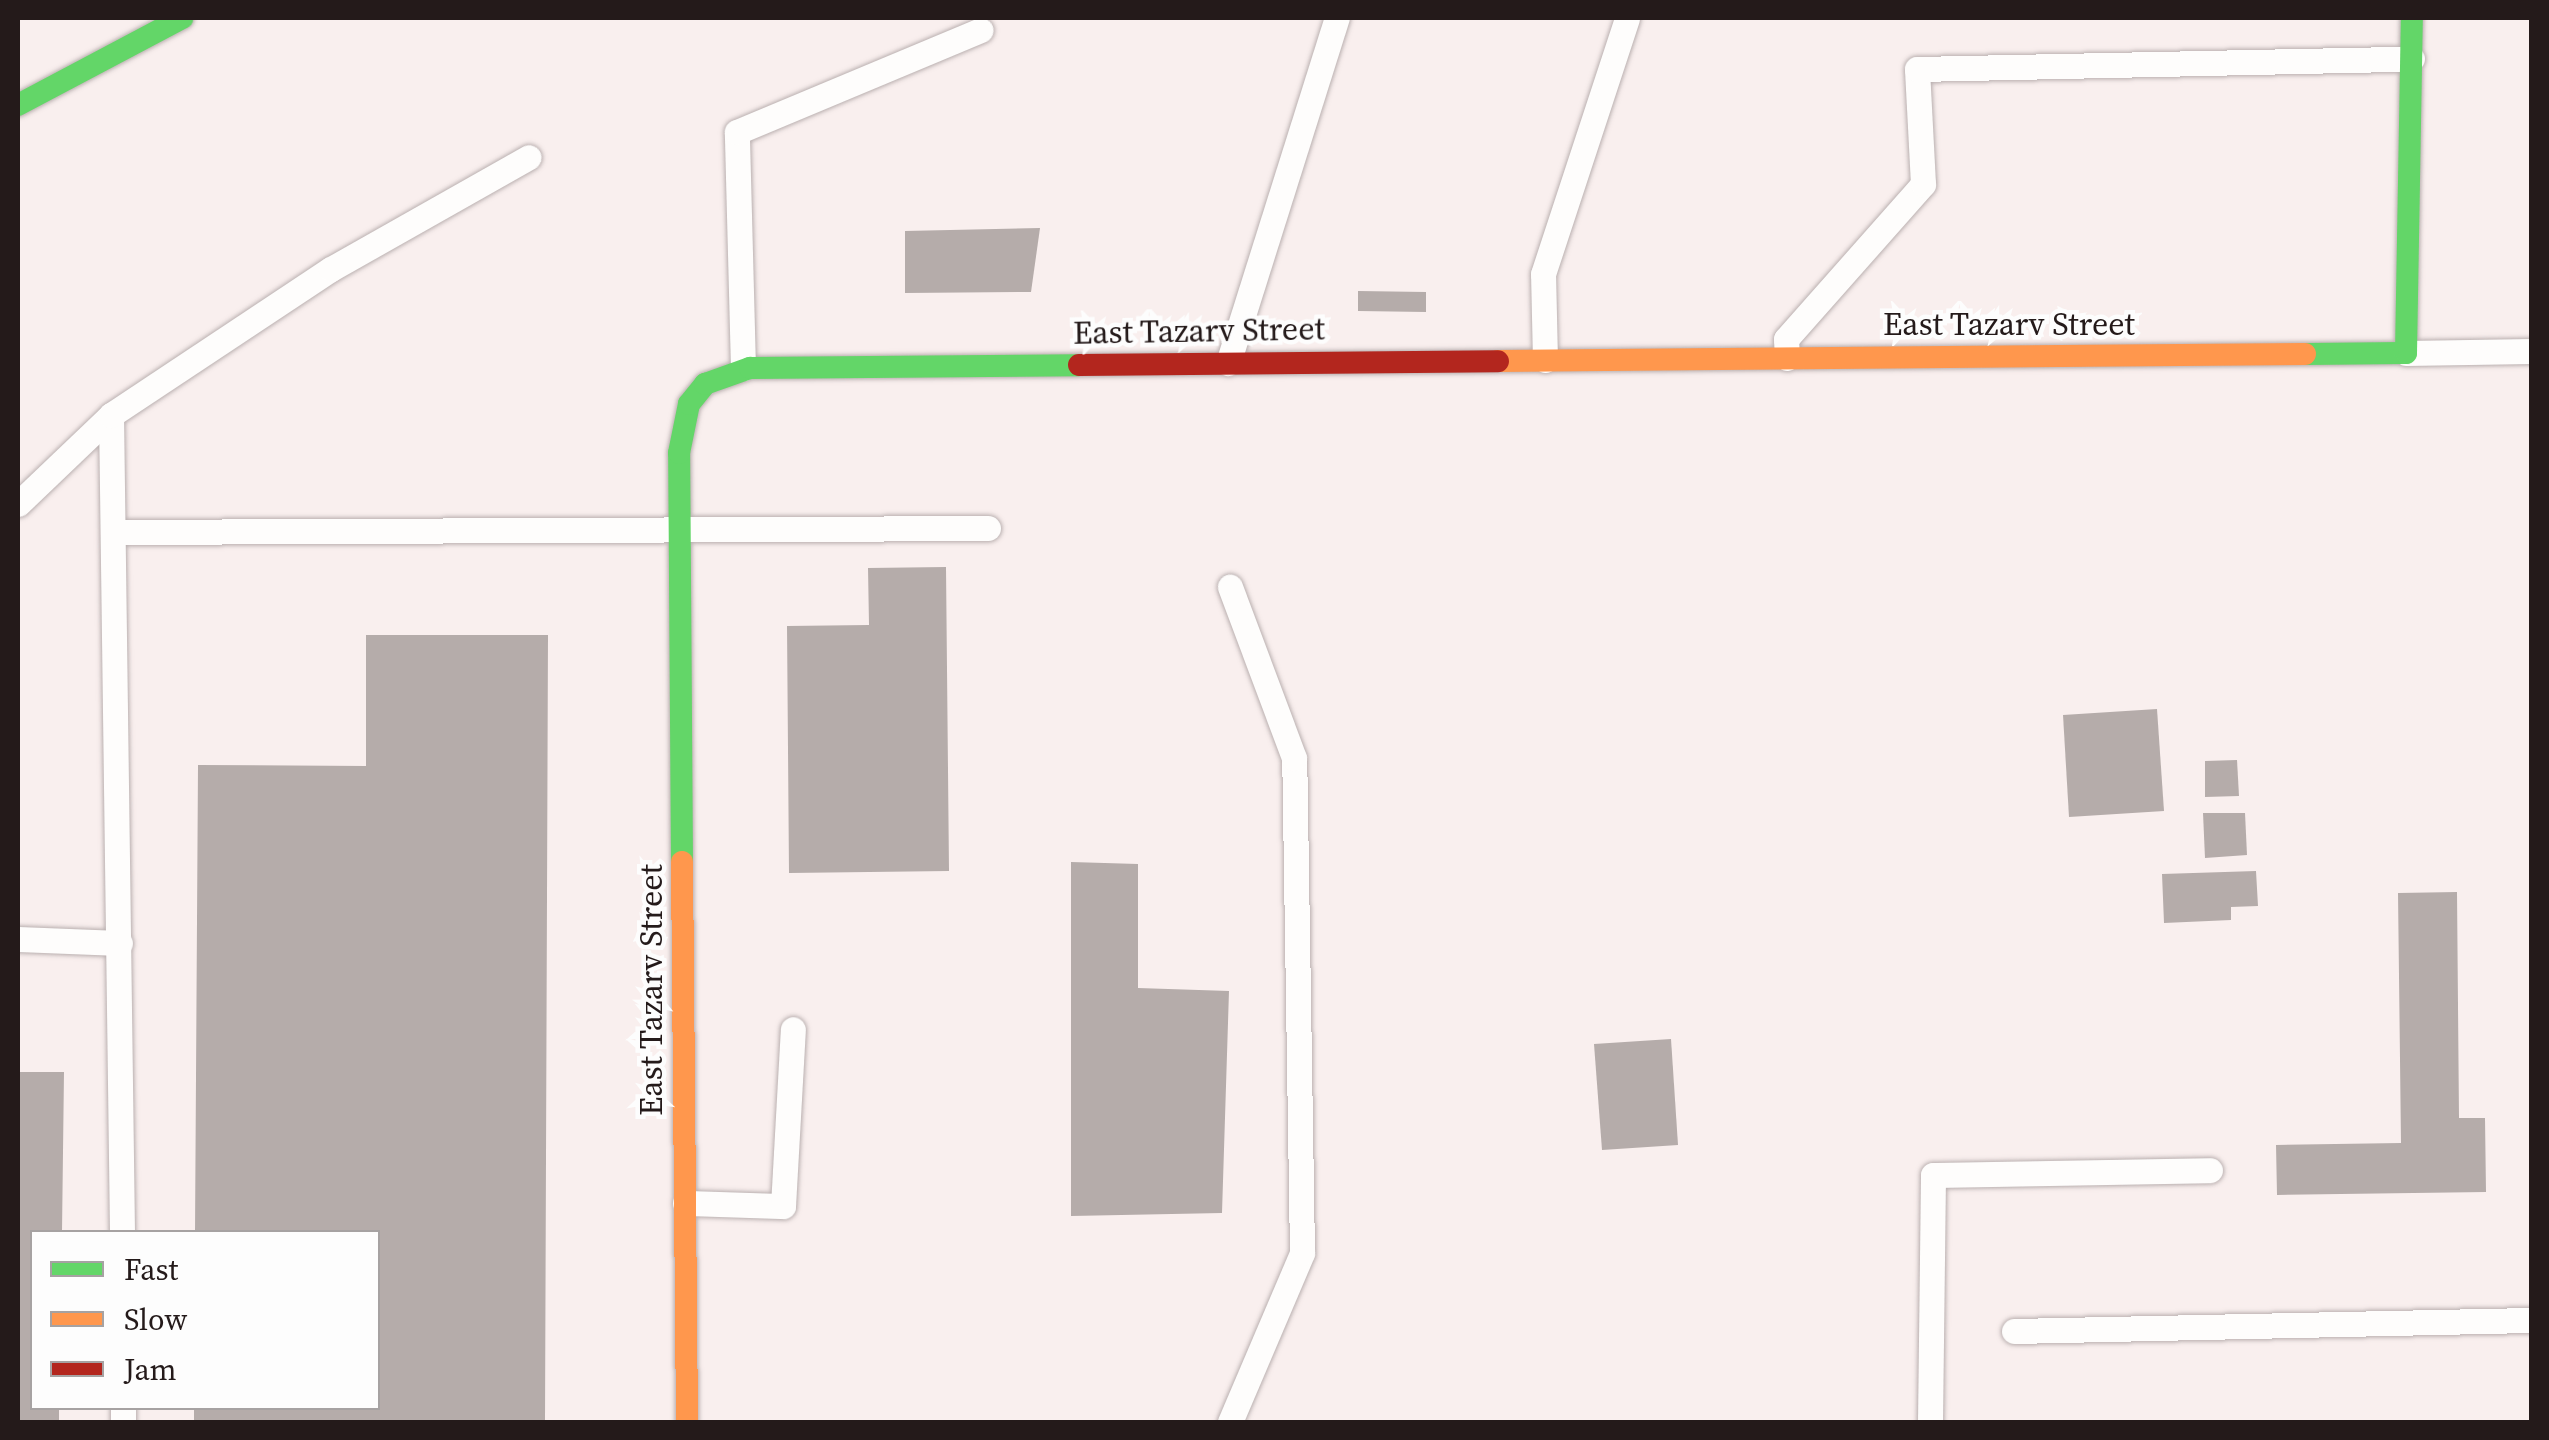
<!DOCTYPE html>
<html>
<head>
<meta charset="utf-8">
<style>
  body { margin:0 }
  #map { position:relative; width:2549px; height:1440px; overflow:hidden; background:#f9efee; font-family:"Source Serif 4",serif }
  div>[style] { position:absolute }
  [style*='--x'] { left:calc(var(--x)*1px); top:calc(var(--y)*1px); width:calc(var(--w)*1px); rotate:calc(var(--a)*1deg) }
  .building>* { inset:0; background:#b5acaa }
  .roads { filter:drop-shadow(0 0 2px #bab0b0) drop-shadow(0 0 2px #bab0b0) }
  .lane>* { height:25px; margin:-12.5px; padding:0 12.5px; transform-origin:12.5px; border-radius:12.5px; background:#fefdfc }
  .fast>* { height:22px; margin:-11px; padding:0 11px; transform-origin:11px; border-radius:11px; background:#63d668 }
  .slow>* { height:22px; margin:-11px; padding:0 11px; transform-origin:11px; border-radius:11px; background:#ff974d }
  .jam>* { height:22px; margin:-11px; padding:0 11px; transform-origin:11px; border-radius:11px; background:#b3261e }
  span { translate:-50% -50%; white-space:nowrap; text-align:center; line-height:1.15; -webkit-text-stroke:9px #fdfdfd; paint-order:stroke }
  .street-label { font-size:32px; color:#241a1a }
  .frame { position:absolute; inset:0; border:20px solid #241a1a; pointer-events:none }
  .legend { position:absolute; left:30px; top:1230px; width:350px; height:180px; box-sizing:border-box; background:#fdfdfd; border:2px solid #a6a2a2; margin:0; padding:12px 18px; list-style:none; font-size:30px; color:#241a1a }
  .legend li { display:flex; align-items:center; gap:20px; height:50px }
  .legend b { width:50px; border:2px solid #a6a2a2 }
</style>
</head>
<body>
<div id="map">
  <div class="building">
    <div style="clip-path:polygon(1040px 228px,1031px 292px,905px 293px,905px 231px)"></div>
    <div style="clip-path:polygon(1358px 291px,1426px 292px,1426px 312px,1358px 311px)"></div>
    <div style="clip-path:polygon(946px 567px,949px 871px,789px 873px,787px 626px,869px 625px,868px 568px)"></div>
    <div style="clip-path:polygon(366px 635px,548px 635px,545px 1422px,194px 1422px,194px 1408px,378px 1408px,378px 1232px,195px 1232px,198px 765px,366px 766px)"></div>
    <div style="clip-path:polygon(2157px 709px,2164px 811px,2069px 817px,2063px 715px)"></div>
    <div style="clip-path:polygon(2237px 760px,2239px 796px,2205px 797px,2205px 761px)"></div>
    <div style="clip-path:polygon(2203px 813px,2245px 813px,2247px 855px,2205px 858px)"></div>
    <div style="clip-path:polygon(1071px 862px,1138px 864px,1138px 988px,1229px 991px,1222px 1213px,1071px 1216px)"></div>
    <div style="clip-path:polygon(2256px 871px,2258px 906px,2231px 907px,2231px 920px,2164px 923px,2162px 874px)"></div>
    <div style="clip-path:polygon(2457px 892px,2459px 1118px,2485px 1118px,2486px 1192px,2277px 1195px,2276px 1145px,2401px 1143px,2398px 893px)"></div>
    <div style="clip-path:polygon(1671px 1039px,1678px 1145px,1602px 1150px,1594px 1044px)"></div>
    <div style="clip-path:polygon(18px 1072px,64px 1072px,62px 1232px,32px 1232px,32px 1408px,59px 1408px,59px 1422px,18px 1422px)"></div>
  </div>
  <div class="roads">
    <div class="lane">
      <div style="--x:2406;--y:353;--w:126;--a:-0.9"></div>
      <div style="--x:1787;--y:358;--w:19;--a:-93"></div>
      <div style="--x:1786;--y:339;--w:207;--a:-48.5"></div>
      <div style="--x:1923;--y:184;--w:115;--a:-93"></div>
      <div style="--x:1917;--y:69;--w:495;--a:-1.2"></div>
      <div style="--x:1545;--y:360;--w:86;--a:-91.3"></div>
      <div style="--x:1543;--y:274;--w:269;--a:-71.8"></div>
      <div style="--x:1228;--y:363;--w:362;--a:-72.5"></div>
      <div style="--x:743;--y:368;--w:236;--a:-91.5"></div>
      <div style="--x:737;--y:132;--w:264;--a:-22.7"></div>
      <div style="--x:18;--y:504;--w:129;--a:-43.7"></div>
      <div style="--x:113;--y:532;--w:875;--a:-0.26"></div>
      <div style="--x:18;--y:939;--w:102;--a:2.2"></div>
      <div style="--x:685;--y:1203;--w:98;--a:1.8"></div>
      <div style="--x:783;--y:1206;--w:177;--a:-86.8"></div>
      <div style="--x:122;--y:1232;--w:817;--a:-90.77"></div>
      <div style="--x:111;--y:415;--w:264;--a:-33.6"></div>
      <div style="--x:331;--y:269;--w:227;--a:-29.5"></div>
      <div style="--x:2014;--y:1331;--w:518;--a:-1.22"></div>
      <div style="--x:123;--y:1408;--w:14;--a:90"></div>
      <div style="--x:1230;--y:1422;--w:184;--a:-66.9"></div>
      <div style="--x:1302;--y:1253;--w:495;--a:-90.9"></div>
      <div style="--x:1294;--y:758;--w:183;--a:-110.5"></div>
      <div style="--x:1930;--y:1422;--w:247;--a:-89.3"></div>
      <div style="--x:1933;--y:1175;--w:277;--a:-1"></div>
    </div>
    <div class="fast">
      <div style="--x:18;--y:105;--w:186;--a:-27.9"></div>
      <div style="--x:2305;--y:354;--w:101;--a:-0.6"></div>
      <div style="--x:2406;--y:353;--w:335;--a:-89"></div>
      <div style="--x:682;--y:862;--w:409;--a:-90.4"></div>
      <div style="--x:679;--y:453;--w:50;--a:-78.5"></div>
      <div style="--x:689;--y:404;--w:26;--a:-51"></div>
      <div style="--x:705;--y:384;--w:48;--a:-19.6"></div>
      <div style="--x:750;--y:368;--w:329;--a:-0.5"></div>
    </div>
    <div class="slow">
      <div style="--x:1498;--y:361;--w:807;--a:-0.5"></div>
      <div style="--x:682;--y:862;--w:560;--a:89.49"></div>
    </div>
    <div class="jam">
      <div style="--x:1079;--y:365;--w:419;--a:-0.5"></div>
    </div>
  </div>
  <div class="street-label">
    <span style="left:2009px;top:324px">East Tazarv Street</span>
    <span style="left:1199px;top:331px;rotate:-1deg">East Tazarv Street</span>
    <span style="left:651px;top:990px;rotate:-90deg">East Tazarv Street</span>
  </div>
  <div class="frame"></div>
  <ul class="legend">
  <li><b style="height:12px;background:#63d668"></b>Fast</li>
  <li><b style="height:12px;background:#ff974d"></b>Slow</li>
  <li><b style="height:12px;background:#b3261e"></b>Jam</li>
  </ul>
</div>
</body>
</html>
